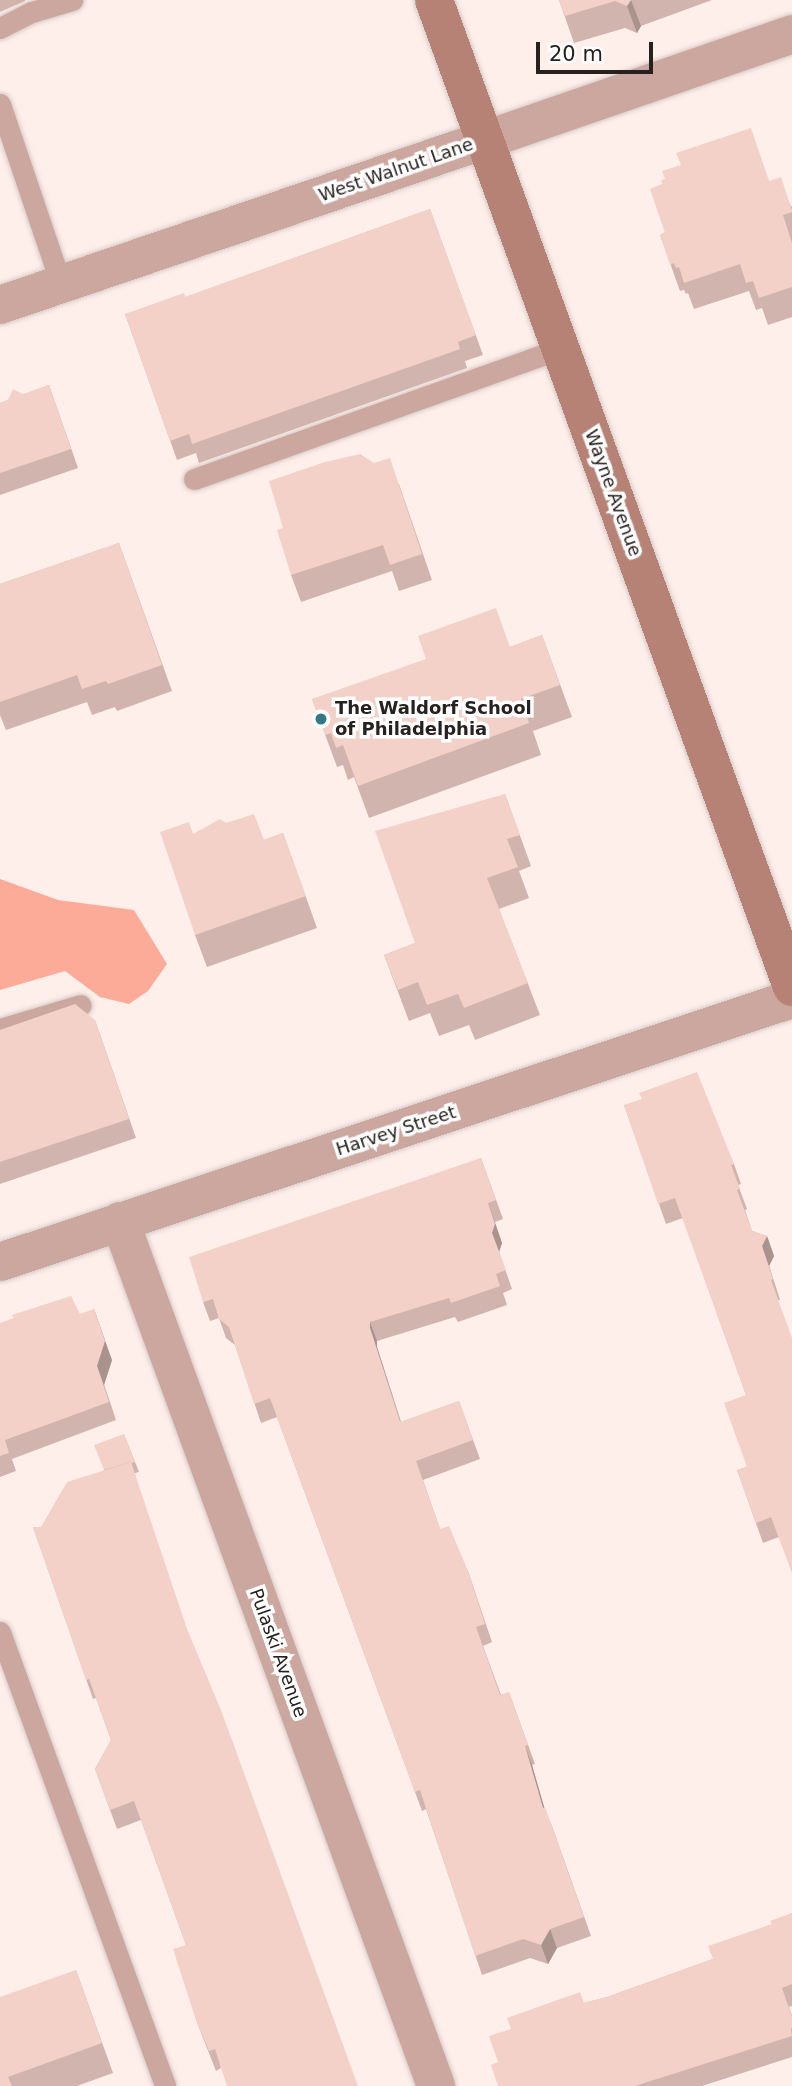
<!DOCTYPE html>
<html>
<head>
<meta charset="utf-8">
<style>
  body { margin:0 }
  #map { position:relative; width:792px; height:2086px; overflow:hidden; background:#feefeb; font-family:"DejaVu Sans",sans-serif }
  div>[style] { position:absolute }
  [style*='--x'] { left:calc(var(--x)*1px); top:calc(var(--y)*1px); width:calc(var(--w)*1px); rotate:calc(var(--a)*1deg) }
  .green>* { inset:0; background:#fdab99 }
  .roads { filter:drop-shadow(0 0 2px #d7cac6) drop-shadow(0 0 2px #d7cac6) }
  .service>* { height:21px; margin:-10.5px; padding:0 10.5px; transform-origin:10.5px; border-radius:10.5px; background:#cca79f }
  .minor>* { height:38px; margin:-19px; padding:0 19px; transform-origin:19px; border-radius:19px; background:#cca79f }
  .tertiary>* { height:38px; margin:-19px; padding:0 19px; transform-origin:19px; border-radius:19px; background:#cca79f }
  .secondary>* { height:38px; margin:-19px; padding:0 19px; transform-origin:19px; border-radius:19px; background:#b78276 }
  .wall>* { inset:0; background:#d1b4ad }
  .shaded-wall>* { inset:0; background:#aa928d }
  .building>* { inset:0; background:#f3d1c9 }
  .dots>* { width:19px; height:19px; translate:-50% -50%; box-sizing:border-box; border:4px solid #fff; border-radius:50% }
  span { translate:-50% -50%; white-space:nowrap; text-align:center; line-height:1.15; -webkit-text-stroke:7px #fff; paint-order:stroke }
  .street-label { font-size:18px; color:#26201f }
  .poi-label { font-size:18px; color:#26201f; font-weight:700 }
  .left { translate:0 -50%; text-align:left }
  .scale { position:absolute; left:536px; top:42px; width:117px; height:32px; box-sizing:border-box; border:4px solid #26201f; border-top:0; padding-left:9px; font-size:21px; line-height:24px; white-space:nowrap; color:#26201f; -webkit-text-stroke:5px #fff; paint-order:stroke }
</style>
</head>
<body>
<div id="map">
  <div class="green">
    <div style="clip-path:polygon(0 879px,58px 900px,134px 910px,167px 964px,148px 991px,129px 1004px,100px 997px,65px 971px,0 990px)"></div>
  </div>
  <div class="roads">
    <div class="service">
      <div style="--x:0;--y:28;--w:36;--a:-27"></div>
      <div style="--x:32;--y:12;--w:42;--a:-16.7"></div>
      <div style="--x:0;--y:104;--w:190;--a:71.3"></div>
      <div style="--x:194;--y:479;--w:388;--a:-19.6"></div>
      <div style="--x:0;--y:1029;--w:84;--a:-16.5"></div>
      <div style="--x:0;--y:1632;--w:483;--a:70"></div>
    </div>
    <div class="minor">
      <div style="--x:485;--y:140;--w:325;--a:-19"></div>
      <div style="--x:120;--y:1221;--w:921;--a:69.93"></div>
      <div style="--x:0;--y:1262;--w:835;--a:-18.37"></div>
    </div>
    <div class="tertiary">
      <div style="--x:0;--y:305;--w:512;--a:-18.79"></div>
    </div>
    <div class="secondary">
      <div style="--x:434;--y:0;--w:1050;--a:70.06"></div>
    </div>
  </div>
  <div class="wall">
    <div style="clip-path:polygon(0 0,25px 0,25px 1px,0 12px)"></div>
    <div style="clip-path:polygon(559px 0,712px 0,641px 26px,637px 33px,625px 28px,574px 43px)"></div>
    <div style="clip-path:polygon(770px 181px,792px 207px,792px 317px,768px 325px,762px 308px,756px 310px,749px 291px,694px 309px,688px 293px,686px 294px,684px 290px,680px 291px,660px 235px)"></div>
    <div style="clip-path:polygon(430px 209px,483px 355px,465px 361px,467px 368px,199px 463px,196px 453px,177px 460px,125px 314px,186px 297px)"></div>
    <div style="clip-path:polygon(49px 385px,78px 468px,0 495px,0 403px)"></div>
    <div style="clip-path:polygon(399px 484px,432px 580px,399px 591px,392px 571px,301px 602px,291px 575px)"></div>
    <div style="clip-path:polygon(119px 543px,172px 691px,117px 711px,115px 707px,92px 715px,87px 702px,6px 730px,0 715px,0 584px)"></div>
    <div style="clip-path:polygon(542px 635px,572px 717px,533px 731px,541px 755px,369px 818px,354px 777px,348px 780px,343px 765px,337px 767px,312px 699px,510px 647px)"></div>
    <div style="clip-path:polygon(505px 794px,531px 866px,519px 871px,529px 898px,499px 909px,540px 1015px,475px 1040px,469px 1025px,439px 1036px,430px 1013px,409px 1021px,384px 955px,415px 943px)"></div>
    <div style="clip-path:polygon(226px 823px,264px 840px,283px 833px,317px 928px,207px 967px,195px 935px,193px 834px)"></div>
    <div style="clip-path:polygon(95px 1020px,136px 1138px,0 1184px,0 1030px)"></div>
    <div style="clip-path:polygon(624px 1105px,734px 1164px,741px 1184px,738px 1185px,747px 1209px,745px 1210px,752px 1231px,767px 1236px,774px 1256px,769px 1266px,780px 1300px,778px 1300px,779px 1537px,763px 1543px,737px 1470px,747px 1467px,746px 1395px,683px 1218px,666px 1224px)"></div>
    <div style="clip-path:polygon(481px 1158px,503px 1219px,495px 1222px,502px 1243px,499px 1252px,512px 1289px,503px 1293px,507px 1305px,458px 1322px,455px 1317px,377px 1341px,377px 1347px,401px 1422px,459px 1401px,480px 1459px,423px 1480px,440px 1529px,468px 1571px,492px 1642px,483px 1646px,501px 1695px,509px 1692px,535px 1764px,532px 1765px,544px 1808px,552px 1826px,591px 1936px,557px 1948px,548px 1964px,530px 1958px,482px 1975px,426px 1809px,422px 1811px,277px 1417px,261px 1423px,235px 1345px,226px 1338px,219px 1318px,210px 1321px,203px 1302px)"></div>
    <div style="clip-path:polygon(80px 1314px,112px 1360px,104px 1385px,116px 1420px,12px 1459px,16px 1471px,0 1477px,0 1323px)"></div>
    <div style="clip-path:polygon(124px 1434px,139px 1472px,135px 1473px,221px 2068px,216px 2071px,196px 2020px,186px 1945px,141px 1820px,117px 1829px,95px 1769px,111px 1740px,96px 1698px,93px 1699px,33px 1527px,41px 1527px,104px 1470px)"></div>
    <div style="clip-path:polygon(792px 1913px,792px 2006px,789px 2007px,792px 2016px,792px 2057px,702px 2086px,498px 2086px,498px 2062px,584px 2003px,607px 1997px,713px 1959px)"></div>
    <div style="clip-path:polygon(76px 1970px,113px 2073px,77px 2086px,0 2086px)"></div>
  </div>
  <div class="shaded-wall">
    <div style="clip-path:polygon(631px 0,641px 26px,637px 33px,627px 6px)"></div>
    <div style="clip-path:polygon(488px 1203px,502px 1243px,499px 1252px,512px 1289px,492px 1233px)"></div>
    <div style="clip-path:polygon(767px 1236px,774px 1256px,769px 1266px,780px 1300px,762px 1246px)"></div>
    <div style="clip-path:polygon(94px 1309px,112px 1360px,104px 1385px,116px 1420px,97px 1366px)"></div>
    <div style="clip-path:polygon(370px 1322px,377px 1341px,377px 1347px,407px 1441px,370px 1328px)"></div>
    <div style="clip-path:polygon(525px 1746px,532px 1765px,550px 1827px,543px 1808px)"></div>
    <div style="clip-path:polygon(550px 1929px,557px 1948px,548px 1964px,541px 1945px)"></div>
  </div>
  <div class="building">
    <div style="clip-path:polygon(559px 0,631px 0,627px 6px,615px 1px,565px 16px)"></div>
    <div style="clip-path:polygon(751px 128px,769px 181px,781px 177px,792px 210px,792px 212px,783px 215px,792px 243px,792px 287px,759px 298px,753px 281px,746px 283px,740px 264px,684px 283px,679px 267px,676px 268px,674px 263px,670px 265px,660px 235px,665px 233px,650px 189px,662px 184px,661px 180px,665px 179px,662px 171px,681px 165px,676px 153px)"></div>
    <div style="clip-path:polygon(430px 209px,476px 335px,458px 342px,460px 349px,192px 444px,189px 434px,170px 441px,125px 314px,184px 293px,185px 297px)"></div>
    <div style="clip-path:polygon(49px 385px,71px 449px,0 473px,0 403px,8px 400px,13px 389px,23px 394px)"></div>
    <div style="clip-path:polygon(360px 454px,374px 463px,390px 458px,422px 554px,390px 565px,383px 545px,291px 575px,277px 530px,283px 528px,269px 481px,325px 462px)"></div>
    <div style="clip-path:polygon(119px 543px,162px 665px,108px 684px,106px 681px,82px 689px,77px 675px,0 702px,0 584px)"></div>
    <div style="clip-path:polygon(496px 608px,510px 647px,542px 635px,560px 685px,521px 699px,529px 723px,358px 786px,343px 745px,336px 748px,331px 733px,325px 735px,312px 699px,426px 659px,418px 636px)"></div>
    <div style="clip-path:polygon(505px 794px,520px 835px,507px 839px,518px 867px,487px 878px,528px 983px,464px 1008px,458px 994px,427px 1005px,418px 982px,398px 990px,384px 955px,415px 943px,375px 831px)"></div>
    <div style="clip-path:polygon(254px 814px,264px 840px,283px 833px,306px 896px,195px 935px,160px 832px,189px 822px,193px 834px,220px 819px,226px 823px)"></div>
    <div style="clip-path:polygon(75px 1004px,95px 1020px,129px 1119px,0 1162px,0 1030px)"></div>
    <div style="clip-path:polygon(697px 1072px,734px 1164px,731px 1165px,740px 1189px,737px 1190px,752px 1231px,767px 1236px,762px 1246px,773px 1279px,771px 1280px,792px 1338px,792px 1573px,771px 1517px,756px 1523px,737px 1470px,747px 1467px,724px 1403px,746px 1395px,675px 1198px,658px 1204px,624px 1105px,642px 1099px,639px 1093px)"></div>
    <div style="clip-path:polygon(481px 1158px,496px 1200px,488px 1203px,495px 1224px,492px 1233px,506px 1270px,496px 1274px,500px 1286px,451px 1303px,449px 1298px,370px 1322px,370px 1328px,400px 1422px,459px 1401px,473px 1440px,416px 1461px,440px 1529px,449px 1526px,468px 1571px,485px 1624px,476px 1627px,500px 1695px,509px 1692px,528px 1745px,525px 1746px,543px 1808px,545px 1807px,584px 1917px,550px 1929px,541px 1945px,523px 1939px,475px 1956px,420px 1790px,415px 1792px,270px 1398px,254px 1404px,229px 1327px,219px 1319px,213px 1299px,203px 1302px,189px 1257px)"></div>
    <div style="clip-path:polygon(71px 1296px,80px 1314px,94px 1309px,105px 1341px,97px 1366px,109px 1402px,5px 1440px,9px 1453px,0 1456px,0 1323px,14px 1318px,12px 1315px)"></div>
    <div style="clip-path:polygon(124px 1434px,135px 1462px,131px 1463px,131px 1462px,104px 1470px,94px 1445px)"></div>
    <div style="clip-path:polygon(131px 1462px,187px 1629px,221px 1710px,358px 2086px,227px 2086px,215px 2049px,209px 2051px,196px 2020px,173px 1949px,186px 1945px,134px 1801px,110px 1810px,95px 1769px,111px 1740px,89px 1679px,86px 1680px,33px 1527px,41px 1527px,67px 1482px)"></div>
    <div style="clip-path:polygon(792px 1913px,792px 1984px,782px 1988px,792px 2017px,792px 2028px,791px 2029px,792px 2036px,635px 2086px,498px 2086px,491px 2065px,498px 2062px,489px 2036px,511px 2029px,507px 2018px,580px 1992px,584px 2003px,607px 1997px,713px 1959px,708px 1946px,772px 1924px,770px 1921px)"></div>
    <div style="clip-path:polygon(76px 1970px,102px 2043px,8px 2077px,12px 2086px,0 2086px,0 1997px)"></div>
  </div>
  <div class="dots">
    <div style="left:321px;top:719px;background:#337886"></div>
  </div>
  <div class="street-label">
    <span style="left:396px;top:170px;rotate:-19deg">West Walnut Lane</span>
    <span style="left:613px;top:493px;rotate:70deg">Wayne Avenue</span>
    <span style="left:396px;top:1131px;rotate:-18deg">Harvey Street</span>
    <span style="left:278px;top:1653px;rotate:70deg">Pulaski Avenue</span>
  </div>
  <div class="poi-label">
    <span class="left" style="left:335px;top:719px">The Waldorf School<br>of Philadelphia</span>
  </div>
  <div class="scale">20 m</div>
</div>
</body>
</html>
